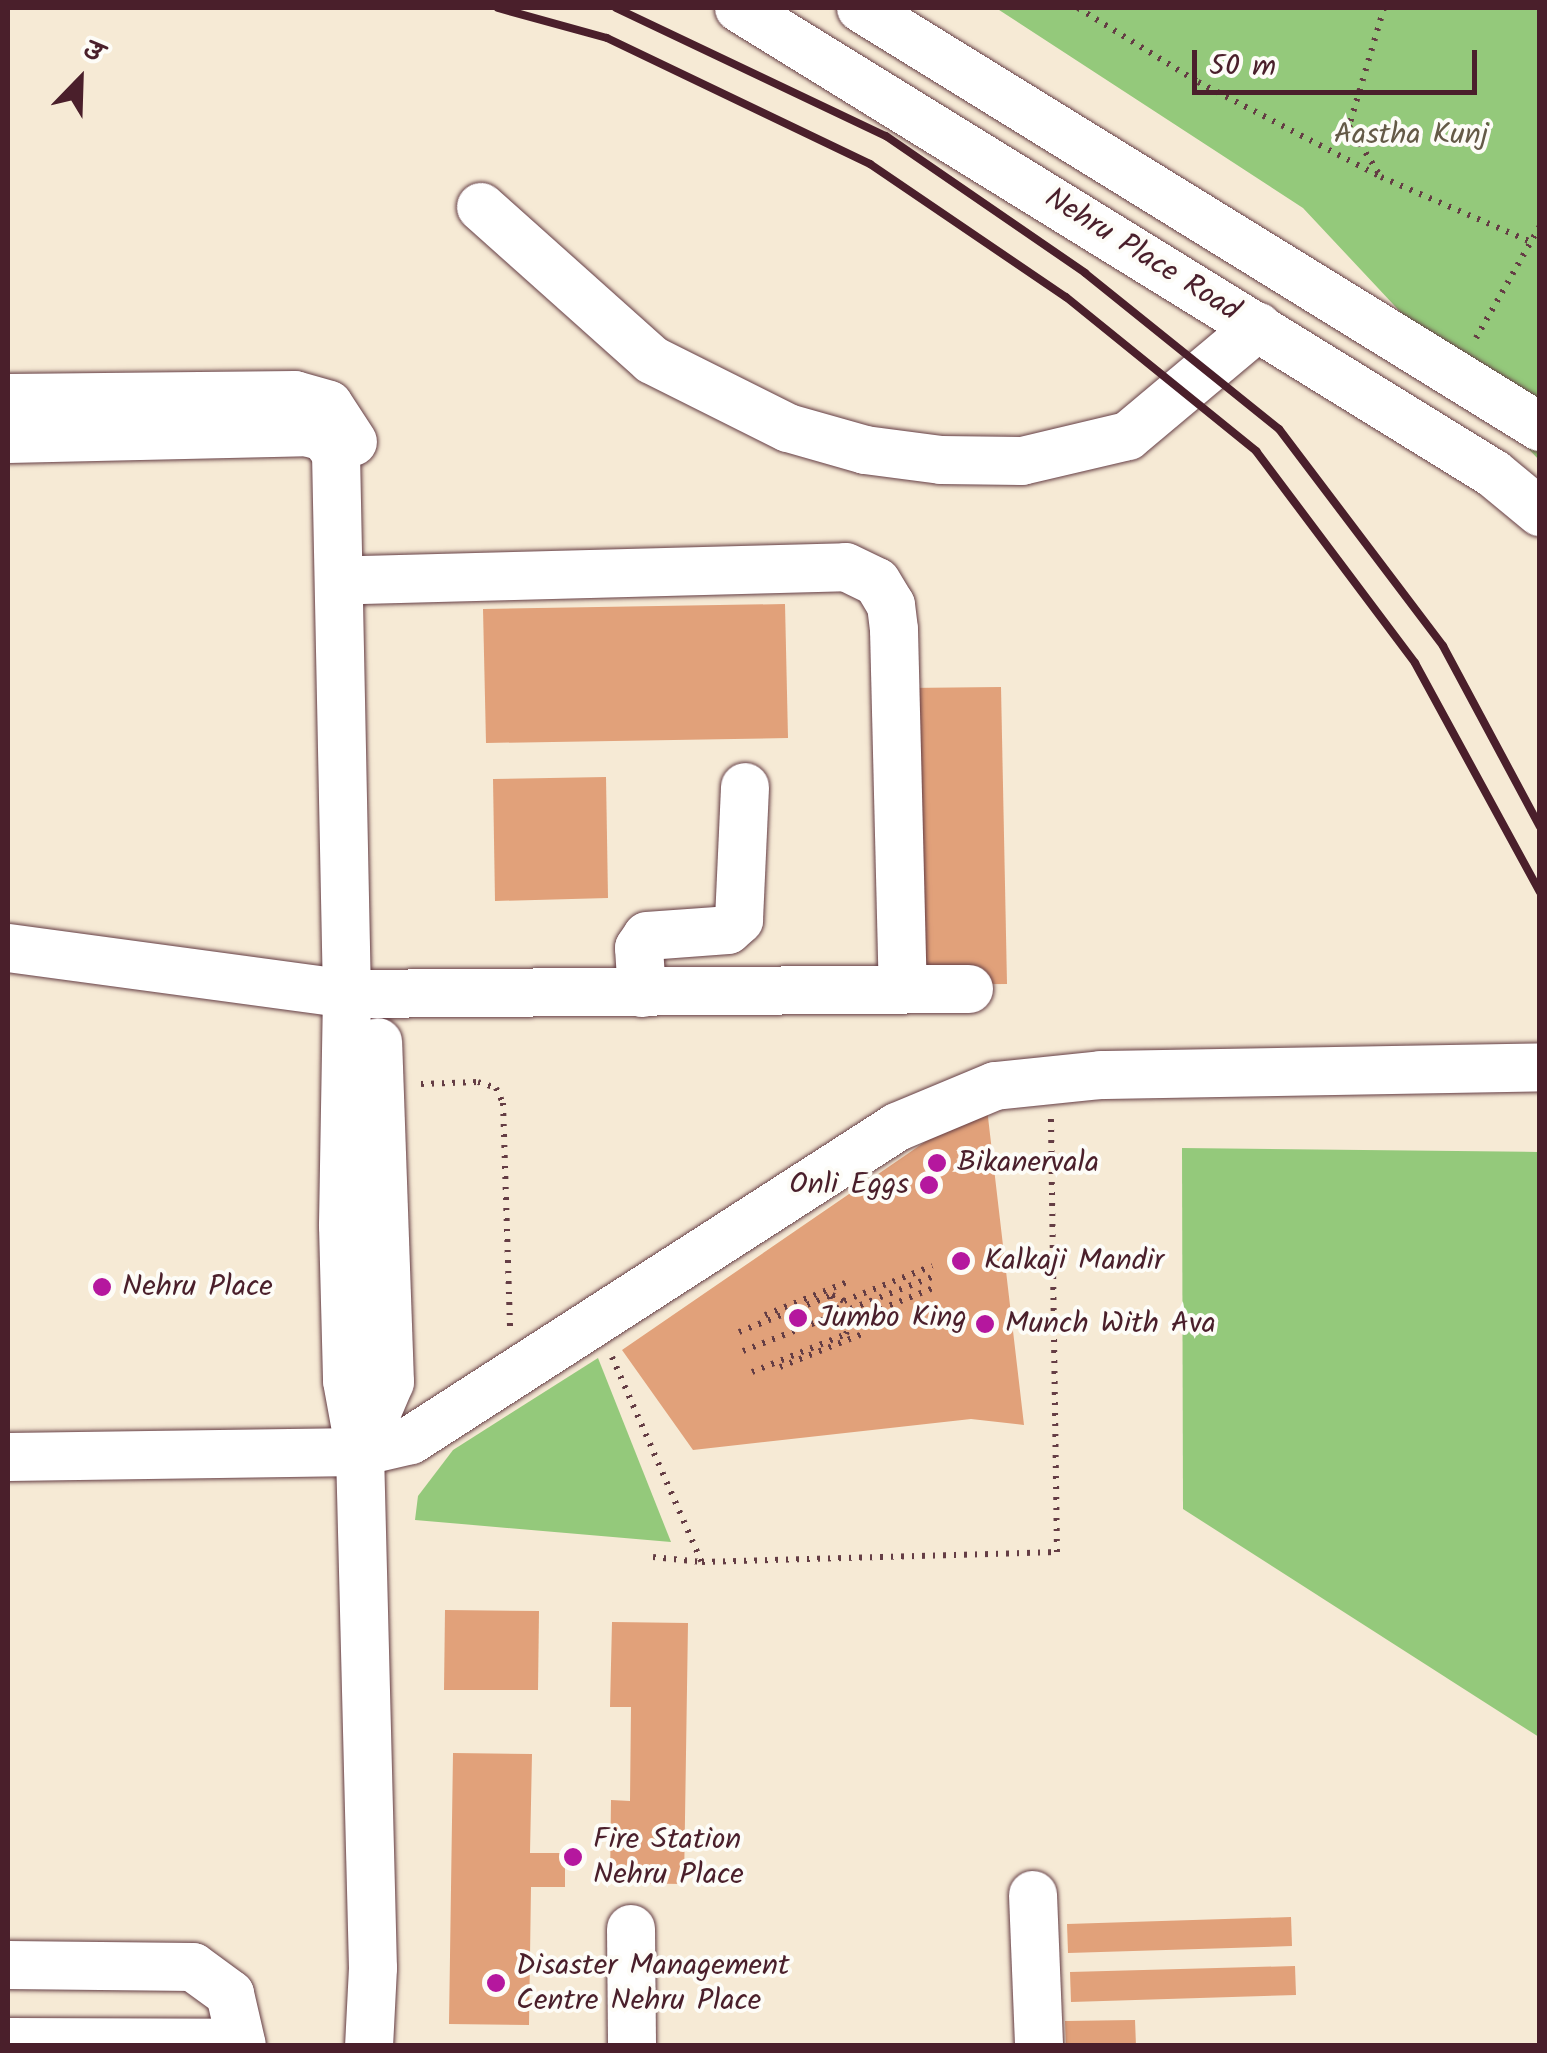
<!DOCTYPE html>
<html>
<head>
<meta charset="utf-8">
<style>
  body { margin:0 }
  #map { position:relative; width:1547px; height:2053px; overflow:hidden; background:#f6ead5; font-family:Kalam,"Playpen Sans Deva",sans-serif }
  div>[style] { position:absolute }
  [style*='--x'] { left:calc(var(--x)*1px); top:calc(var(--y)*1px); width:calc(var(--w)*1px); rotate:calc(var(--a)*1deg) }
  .green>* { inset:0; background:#94c97b }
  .building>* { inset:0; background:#e1a17a }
  .path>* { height:6px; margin-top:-3px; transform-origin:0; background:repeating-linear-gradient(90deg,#643d44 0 2.5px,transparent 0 10.5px) }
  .roads { filter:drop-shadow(0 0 2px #643d44) drop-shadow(0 0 2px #643d44) }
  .minor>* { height:48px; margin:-24px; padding:0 24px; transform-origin:24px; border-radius:24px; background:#fff }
  .rail>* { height:8px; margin:-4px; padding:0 4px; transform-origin:4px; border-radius:4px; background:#4a1f2b }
  .dots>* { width:28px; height:28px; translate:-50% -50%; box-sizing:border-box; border:5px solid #fdfcf7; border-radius:50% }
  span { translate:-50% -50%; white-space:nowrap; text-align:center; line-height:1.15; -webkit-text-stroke:8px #fdfcf7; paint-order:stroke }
  .park-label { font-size:30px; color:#645a47 }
  .street-label { font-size:30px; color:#4a1f2b }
  .poi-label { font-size:30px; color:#4a1f2b }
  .left { translate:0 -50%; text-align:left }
  .right { translate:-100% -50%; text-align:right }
  .frame { position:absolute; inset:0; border:10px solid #4a1f2b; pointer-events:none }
  .north { position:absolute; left:30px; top:30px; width:100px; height:100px; -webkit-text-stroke:8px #fdfcf7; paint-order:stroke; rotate:23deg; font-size:28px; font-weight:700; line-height:40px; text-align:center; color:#4a1f2b }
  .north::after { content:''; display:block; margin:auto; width:35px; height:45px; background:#4a1f2b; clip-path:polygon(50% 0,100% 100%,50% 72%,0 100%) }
  .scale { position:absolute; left:1192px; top:50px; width:285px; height:45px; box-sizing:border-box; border:5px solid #4a1f2b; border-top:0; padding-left:12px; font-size:30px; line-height:35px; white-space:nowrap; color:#4a1f2b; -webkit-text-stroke:8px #fdfcf7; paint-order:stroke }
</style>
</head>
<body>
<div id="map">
  <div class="green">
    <div style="clip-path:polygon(996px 8px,1539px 8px,1539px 460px,1303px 208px)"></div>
    <div style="clip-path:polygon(1182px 1148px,1539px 1152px,1539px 1737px,1183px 1509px)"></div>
    <div style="clip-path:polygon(598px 1358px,671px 1542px,415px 1520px,418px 1496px,453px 1450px)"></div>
  </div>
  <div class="building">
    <div style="clip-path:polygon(785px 604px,788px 738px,486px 743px,483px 609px)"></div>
    <div style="clip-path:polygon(1001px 687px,1007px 984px,912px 985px,906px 688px)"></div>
    <div style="clip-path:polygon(606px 777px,608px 898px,495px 901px,493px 779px)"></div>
    <div style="clip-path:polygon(986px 1100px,1024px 1425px,971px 1419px,693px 1450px,622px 1350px)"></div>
    <div style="clip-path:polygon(445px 1610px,539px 1611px,538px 1690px,444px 1690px)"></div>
    <div style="clip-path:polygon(612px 1622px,688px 1623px,684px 1884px,610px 1883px,611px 1800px,630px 1801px,631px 1707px,610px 1707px)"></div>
    <div style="clip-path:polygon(453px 1753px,532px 1754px,530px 1853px,565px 1853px,565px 1887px,531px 1887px,529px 2025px,449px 2024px)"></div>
    <div style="clip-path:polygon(1291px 1917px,1292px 1946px,1068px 1953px,1067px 1924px)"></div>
    <div style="clip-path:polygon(1295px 1966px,1296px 1995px,1071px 2002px,1070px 1972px)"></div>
    <div style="clip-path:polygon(1135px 2020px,1136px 2046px,1066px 2046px,1065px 2021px)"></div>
  </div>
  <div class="path">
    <div style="--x:1078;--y:8;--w:141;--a:31.7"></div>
    <div style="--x:1198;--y:82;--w:206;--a:27.4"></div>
    <div style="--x:1384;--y:8;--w:123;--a:106.5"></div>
    <div style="--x:1349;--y:126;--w:60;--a:57.9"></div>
    <div style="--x:1381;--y:177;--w:163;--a:23.4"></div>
    <div style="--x:1476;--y:338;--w:129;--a:-60.3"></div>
    <div style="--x:421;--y:1084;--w:57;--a:-2"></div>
    <div style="--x:478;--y:1082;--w:19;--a:18"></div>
    <div style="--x:496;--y:1088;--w:17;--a:65"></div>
    <div style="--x:503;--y:1103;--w:225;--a:88.2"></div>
    <div style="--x:832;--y:1296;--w:37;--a:70"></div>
    <div style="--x:765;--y:1315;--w:94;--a:-21.9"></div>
    <div style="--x:739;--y:1332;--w:100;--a:-21.7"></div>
    <div style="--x:832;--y:1295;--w:13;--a:27"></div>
    <div style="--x:844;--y:1301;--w:95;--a:-21.7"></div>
    <div style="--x:743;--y:1351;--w:205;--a:-21.4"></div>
    <div style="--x:612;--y:1357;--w:223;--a:66.4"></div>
    <div style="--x:780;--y:1367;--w:94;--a:-21.9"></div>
    <div style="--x:752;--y:1372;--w:101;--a:-22"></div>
    <div style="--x:846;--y:1334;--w:14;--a:-69"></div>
    <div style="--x:851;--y:1321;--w:94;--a:-21.9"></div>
    <div style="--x:653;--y:1557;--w:49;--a:5.8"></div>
    <div style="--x:702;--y:1562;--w:355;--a:-1.6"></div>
    <div style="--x:1057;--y:1552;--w:434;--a:-90.8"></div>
  </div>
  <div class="roads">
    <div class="minor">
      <div style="--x:739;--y:8;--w:887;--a:31.68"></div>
      <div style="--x:1494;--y:474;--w:60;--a:39.6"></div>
      <div style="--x:861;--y:8;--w:798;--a:31.68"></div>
      <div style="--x:481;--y:207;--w:229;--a:41.8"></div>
      <div style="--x:652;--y:360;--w:152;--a:26.6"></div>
      <div style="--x:788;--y:428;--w:80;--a:15.9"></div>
      <div style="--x:865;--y:450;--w:77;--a:7.5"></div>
      <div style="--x:941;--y:460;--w:81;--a:0.7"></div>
      <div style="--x:1022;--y:461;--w:109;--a:-13.3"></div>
      <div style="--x:1128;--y:436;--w:170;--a:-40"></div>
      <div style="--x:8;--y:398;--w:287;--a:-0.6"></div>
      <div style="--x:295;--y:395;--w:35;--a:16"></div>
      <div style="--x:329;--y:405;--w:44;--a:57"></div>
      <div style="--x:8;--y:439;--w:298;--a:-1.3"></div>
      <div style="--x:306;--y:432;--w:19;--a:16"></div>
      <div style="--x:324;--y:437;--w:20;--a:53"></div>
      <div style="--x:336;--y:453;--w:541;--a:88.84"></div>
      <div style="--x:347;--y:994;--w:232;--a:91"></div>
      <div style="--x:343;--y:1226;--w:155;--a:88.5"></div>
      <div style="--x:347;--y:1381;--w:72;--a:79.6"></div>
      <div style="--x:360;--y:1452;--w:516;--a:88.56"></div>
      <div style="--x:373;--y:1968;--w:78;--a:92.9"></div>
      <div style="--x:362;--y:580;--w:484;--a:-1.5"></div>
      <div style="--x:846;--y:567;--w:34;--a:26"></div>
      <div style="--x:877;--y:582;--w:27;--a:59"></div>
      <div style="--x:891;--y:605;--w:25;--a:83"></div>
      <div style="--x:894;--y:630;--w:359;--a:88.6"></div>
      <div style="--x:8;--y:948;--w:342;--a:7.7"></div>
      <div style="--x:347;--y:994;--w:622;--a:-0.46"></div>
      <div style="--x:642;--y:993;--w:45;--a:-93.8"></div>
      <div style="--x:639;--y:948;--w:14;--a:-56"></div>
      <div style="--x:647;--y:936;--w:81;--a:-4.2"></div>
      <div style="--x:728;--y:930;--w:15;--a:-42"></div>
      <div style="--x:739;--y:920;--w:133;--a:-87.4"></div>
      <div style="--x:360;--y:1452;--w:76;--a:-66.8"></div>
      <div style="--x:390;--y:1382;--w:340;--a:-92"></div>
      <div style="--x:8;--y:1457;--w:352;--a:-0.8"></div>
      <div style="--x:360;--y:1452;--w:52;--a:-13.2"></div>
      <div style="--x:411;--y:1440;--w:578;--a:-32.78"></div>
      <div style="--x:897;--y:1127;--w:106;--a:-22.7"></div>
      <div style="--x:995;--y:1086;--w:107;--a:-5.9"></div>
      <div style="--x:1101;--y:1075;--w:439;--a:-1"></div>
      <div style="--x:1033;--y:1895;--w:151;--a:87.7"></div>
      <div style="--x:631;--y:1929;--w:117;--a:89.5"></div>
      <div style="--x:8;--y:1965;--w:185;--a:0.6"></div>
      <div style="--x:193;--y:1967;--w:46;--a:36.1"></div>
      <div style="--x:230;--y:1994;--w:53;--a:77"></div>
      <div style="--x:8;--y:2042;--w:233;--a:0.2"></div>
    </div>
  </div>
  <div class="rail">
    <div style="--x:498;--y:8;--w:113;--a:15.4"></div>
    <div style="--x:607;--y:38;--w:292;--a:25.6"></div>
    <div style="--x:870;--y:164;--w:237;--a:34.2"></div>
    <div style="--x:1066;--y:297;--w:245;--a:39"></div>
    <div style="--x:1256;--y:451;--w:265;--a:53.1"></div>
    <div style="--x:1415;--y:663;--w:261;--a:61.4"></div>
    <div style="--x:616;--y:8;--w:299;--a:25.4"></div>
    <div style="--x:886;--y:136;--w:242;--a:34.5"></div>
    <div style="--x:1085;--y:273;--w:249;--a:38.8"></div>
    <div style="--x:1279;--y:429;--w:272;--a:52.9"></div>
    <div style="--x:1443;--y:646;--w:205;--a:61.8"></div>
  </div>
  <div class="dots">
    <div style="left:937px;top:1163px;background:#b5179e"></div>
    <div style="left:929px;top:1185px;background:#b5179e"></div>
    <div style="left:961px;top:1261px;background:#b5179e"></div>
    <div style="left:102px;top:1287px;background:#b5179e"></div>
    <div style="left:798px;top:1318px;background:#b5179e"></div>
    <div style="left:985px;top:1324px;background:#b5179e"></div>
    <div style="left:573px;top:1857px;background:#b5179e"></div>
    <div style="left:496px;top:1983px;background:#b5179e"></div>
  </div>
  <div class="park-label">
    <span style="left:1411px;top:135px">Aastha Kunj</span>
  </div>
  <div class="street-label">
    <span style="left:1142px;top:255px;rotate:32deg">Nehru Place Road</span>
  </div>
  <div class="poi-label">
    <span class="left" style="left:957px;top:1163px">Bikanervala</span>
    <span class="right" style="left:909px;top:1185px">Onli Eggs</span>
    <span class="left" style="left:984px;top:1261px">Kalkaji Mandir</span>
    <span class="left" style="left:122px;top:1287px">Nehru Place</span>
    <span class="left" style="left:818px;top:1318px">Jumbo King</span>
    <span class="left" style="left:1005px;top:1324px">Munch With Ava</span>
    <span class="left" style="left:593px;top:1857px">Fire Station<br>Nehru Place</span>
    <span class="left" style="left:516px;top:1983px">Disaster Management<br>Centre Nehru Place</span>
  </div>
  <div class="frame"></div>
  <div class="north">उ</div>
  <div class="scale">50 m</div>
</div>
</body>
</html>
